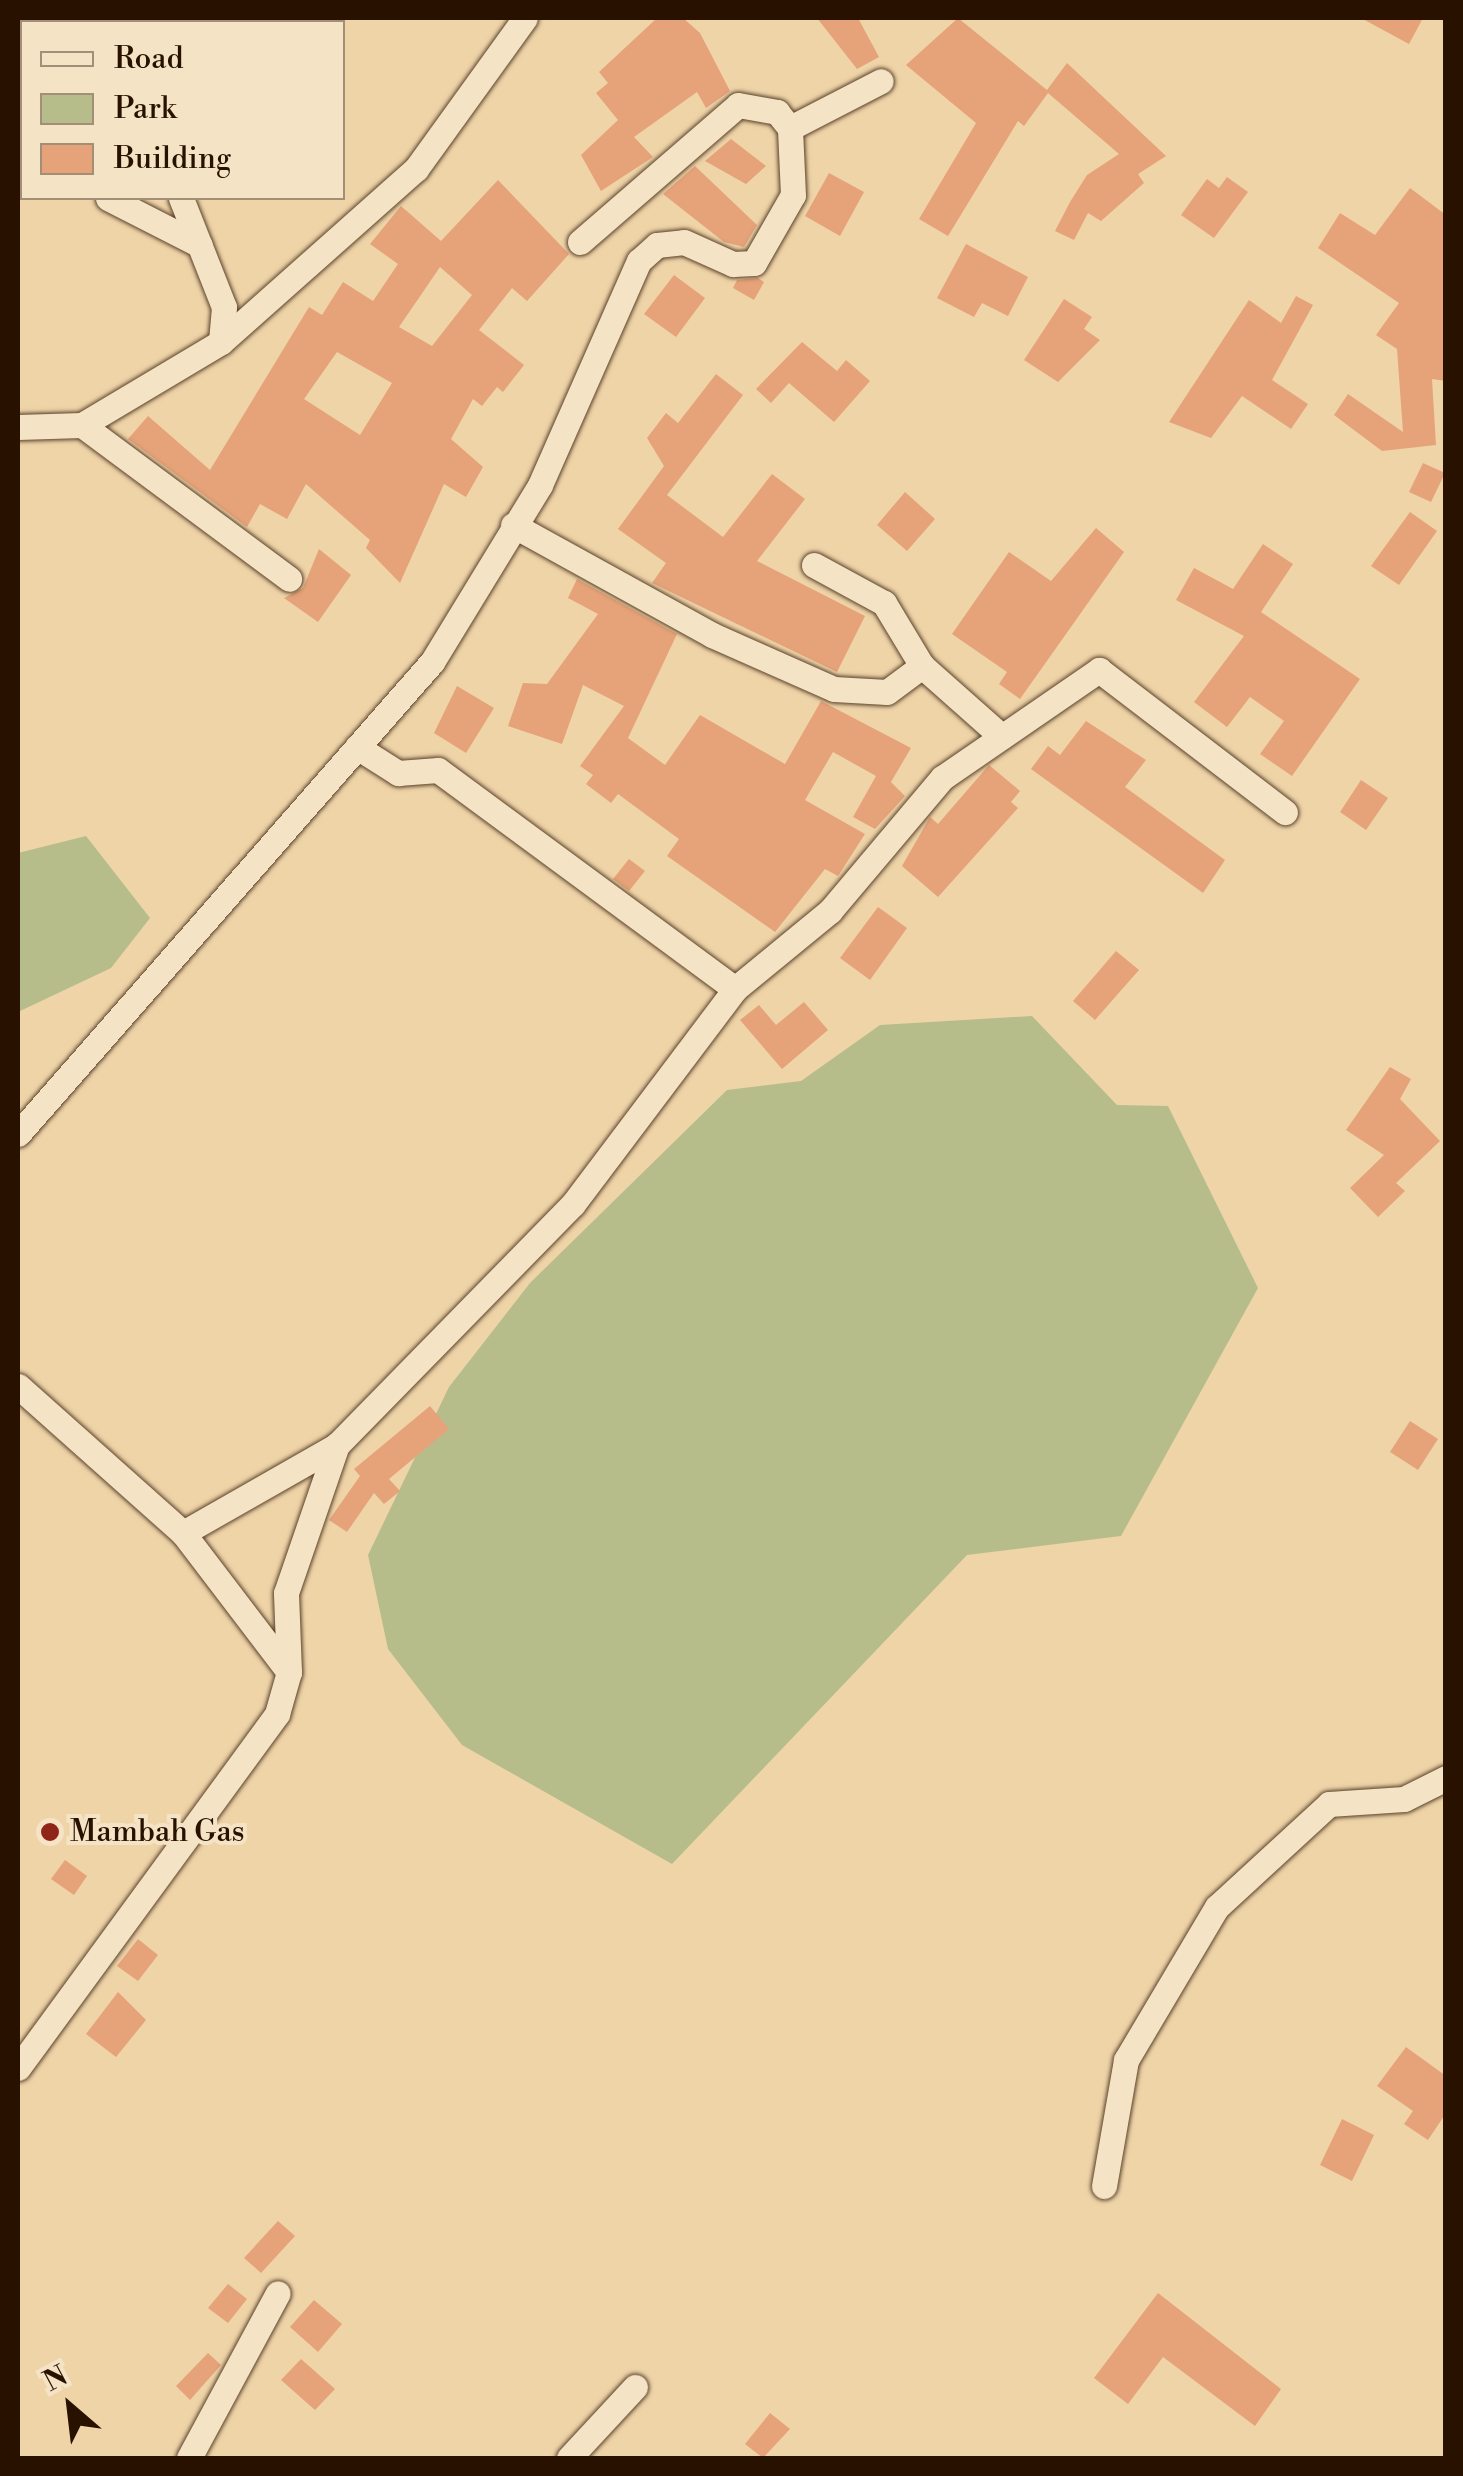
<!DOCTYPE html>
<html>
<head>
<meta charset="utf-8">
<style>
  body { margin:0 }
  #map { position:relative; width:1463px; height:2476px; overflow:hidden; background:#efd4a8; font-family:"Libre Bodoni",serif }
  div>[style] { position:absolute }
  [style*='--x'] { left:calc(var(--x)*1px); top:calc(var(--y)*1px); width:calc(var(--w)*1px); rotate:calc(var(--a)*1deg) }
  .green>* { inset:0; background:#b6bd8a }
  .building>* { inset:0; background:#e6a279 }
  .roads { filter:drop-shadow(0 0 2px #5a422a) drop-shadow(0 0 2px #5a422a) }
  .minor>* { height:25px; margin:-12.5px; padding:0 12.5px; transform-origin:12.5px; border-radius:12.5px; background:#f5e3c6 }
  .dots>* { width:28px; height:28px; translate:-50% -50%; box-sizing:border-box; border:5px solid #f5e3c6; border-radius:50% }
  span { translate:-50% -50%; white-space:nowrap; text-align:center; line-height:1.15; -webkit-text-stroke:8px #f5e3c6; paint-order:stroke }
  .poi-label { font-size:30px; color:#291100 }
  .left { translate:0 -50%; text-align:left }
  .frame { position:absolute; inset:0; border:20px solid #291100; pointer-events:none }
  .legend { position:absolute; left:20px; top:20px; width:325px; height:180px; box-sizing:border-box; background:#f5e3c6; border:2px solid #a38f77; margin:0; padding:12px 18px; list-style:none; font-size:30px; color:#291100 }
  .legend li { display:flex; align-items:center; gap:20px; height:50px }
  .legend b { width:50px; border:2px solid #a38f77 }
  .north { position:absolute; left:20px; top:2356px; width:100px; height:100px; -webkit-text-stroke:8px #f5e3c6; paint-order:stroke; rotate:332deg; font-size:28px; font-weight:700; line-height:40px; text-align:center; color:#291100 }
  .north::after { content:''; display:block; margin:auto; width:35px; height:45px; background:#291100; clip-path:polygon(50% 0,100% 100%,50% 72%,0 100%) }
</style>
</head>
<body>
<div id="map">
  <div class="green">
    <div style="clip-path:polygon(86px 836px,150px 918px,111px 968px,18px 1012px,18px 853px)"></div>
    <div style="clip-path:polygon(1032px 1016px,1117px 1105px,1168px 1106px,1258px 1288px,1121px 1536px,967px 1555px,672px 1864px,462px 1745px,388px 1649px,368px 1555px,449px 1387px,530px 1283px,727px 1090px,801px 1081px,880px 1025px)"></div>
  </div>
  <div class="building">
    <div style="clip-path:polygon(657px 18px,683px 18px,700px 33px,730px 91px,706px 108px,697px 92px,634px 137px,653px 157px,601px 191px,581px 155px,618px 120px,596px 93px,608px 83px,599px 72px)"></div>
    <div style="clip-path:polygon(817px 18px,858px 18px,879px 57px,857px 69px)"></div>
    <div style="clip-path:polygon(958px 18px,1047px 90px,1067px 63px,1166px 156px,1138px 174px,1144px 183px,1101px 221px,1088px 213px,1074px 240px,1055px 231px,1070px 202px,1087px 175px,1119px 154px,1048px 93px,1024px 126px,1018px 121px,948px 236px,919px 219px,976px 123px,906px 65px)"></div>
    <div style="clip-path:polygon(1361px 18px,1423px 18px,1409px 44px)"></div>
    <div style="clip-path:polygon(731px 139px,766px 166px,746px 184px,705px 161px)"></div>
    <div style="clip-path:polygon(695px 166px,757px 225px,744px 247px,724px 242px,663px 194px)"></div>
    <div style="clip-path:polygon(829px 173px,864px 192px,840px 236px,805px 216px)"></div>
    <div style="clip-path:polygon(1227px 177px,1248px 192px,1214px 238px,1181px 215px,1207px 179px,1219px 188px)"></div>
    <div style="clip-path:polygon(evenodd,498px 180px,569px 254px,527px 301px,512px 288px,479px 330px,524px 365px,503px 392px,497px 387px,482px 406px,473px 399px,451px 439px,483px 467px,466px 497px,444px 484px,400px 583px,366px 548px,370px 540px,306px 484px,287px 519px,260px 504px,247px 527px,128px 439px,148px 416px,210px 470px,309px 307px,322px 315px,343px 282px,373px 301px,398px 264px,370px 244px,401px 206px,441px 241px,498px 180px,440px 267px,472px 295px,432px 346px,399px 327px,440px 267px,498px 180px,337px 352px,392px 383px,360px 435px,304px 399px,337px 352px)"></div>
    <div style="clip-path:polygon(1410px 188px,1446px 215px,1446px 381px,1432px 379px,1436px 445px,1382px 451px,1334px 415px,1348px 394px,1403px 432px,1397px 349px,1376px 335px,1399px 303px,1318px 248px,1340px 213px,1375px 235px)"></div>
    <div style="clip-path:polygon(966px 244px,1028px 277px,1008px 316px,982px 303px,974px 317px,937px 298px)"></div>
    <div style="clip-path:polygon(674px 275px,705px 298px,676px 337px,644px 314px)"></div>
    <div style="clip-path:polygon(737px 280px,758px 278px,764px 282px,754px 300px,733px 288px)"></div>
    <div style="clip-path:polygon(1296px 296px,1313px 305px,1272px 380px,1308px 404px,1291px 429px,1242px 396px,1211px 438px,1169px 422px,1249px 300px,1281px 323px)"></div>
    <div style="clip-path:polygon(1064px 299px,1092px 317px,1084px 329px,1100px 340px,1058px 382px,1024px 360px)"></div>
    <div style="clip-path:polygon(802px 342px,837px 371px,846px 360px,870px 381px,834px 422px,789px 383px,771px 403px,756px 389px)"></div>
    <div style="clip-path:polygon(716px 374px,743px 395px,667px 495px,723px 537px,772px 474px,805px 499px,757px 561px,865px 616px,837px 672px,652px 583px,666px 563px,618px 529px,664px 466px,647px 438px,666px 413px,678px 423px)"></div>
    <div style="clip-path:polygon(1423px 463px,1445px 473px,1431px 502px,1409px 492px)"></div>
    <div style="clip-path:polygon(905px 492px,935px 519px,907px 551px,877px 525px)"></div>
    <div style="clip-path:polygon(1410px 512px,1437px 531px,1399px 585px,1371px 566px)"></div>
    <div style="clip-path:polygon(1096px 528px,1124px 552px,1020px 699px,999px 684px,1007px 672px,952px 634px,1009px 552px,1051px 581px)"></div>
    <div style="clip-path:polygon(1263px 544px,1293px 564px,1261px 612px,1360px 679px,1292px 776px,1260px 754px,1284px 721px,1250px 697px,1227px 727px,1194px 702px,1244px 636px,1176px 600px,1194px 568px,1233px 589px)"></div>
    <div style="clip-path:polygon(319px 549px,351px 575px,318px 622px,284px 598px,303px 588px)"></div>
    <div style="clip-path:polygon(577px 579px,677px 634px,628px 738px,665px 765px,700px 715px,785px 764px,821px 701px,911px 748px,891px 782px,905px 796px,875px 829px,853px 817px,876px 776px,833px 752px,805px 800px,865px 834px,838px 876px,825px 869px,775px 932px,667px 856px,679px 839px,618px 794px,611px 803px,586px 784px,593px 775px,580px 766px,624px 706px,583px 685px,562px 744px,508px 726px,523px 683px,547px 684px,598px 614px,568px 598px)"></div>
    <div style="clip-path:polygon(457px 686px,494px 708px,466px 753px,434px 733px)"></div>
    <div style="clip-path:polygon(1086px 721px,1146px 760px,1125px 787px,1225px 860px,1203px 893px,1031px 769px,1048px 746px,1060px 755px)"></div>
    <div style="clip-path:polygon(989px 765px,1020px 791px,1011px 802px,1018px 808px,938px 897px,902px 866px,930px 817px,938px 824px)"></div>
    <div style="clip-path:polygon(1361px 780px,1388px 798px,1366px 830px,1340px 812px)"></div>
    <div style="clip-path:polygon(629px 859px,645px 871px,629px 891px,613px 879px)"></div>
    <div style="clip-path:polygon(878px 907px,907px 928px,870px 980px,840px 958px)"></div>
    <div style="clip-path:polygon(1116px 951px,1139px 970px,1095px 1020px,1073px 1001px)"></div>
    <div style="clip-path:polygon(804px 1002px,828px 1030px,782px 1069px,740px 1020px,759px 1005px,776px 1025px)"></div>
    <div style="clip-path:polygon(1390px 1067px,1411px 1079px,1400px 1099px,1440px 1141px,1396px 1183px,1405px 1191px,1378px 1217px,1350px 1188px,1384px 1155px,1346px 1130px)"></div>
    <div style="clip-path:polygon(430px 1406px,449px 1429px,389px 1479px,400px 1491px,384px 1504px,374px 1493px,347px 1532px,329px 1520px,360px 1476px,354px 1469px)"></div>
    <div style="clip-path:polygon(1410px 1421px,1438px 1439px,1418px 1470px,1390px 1452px)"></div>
    <div style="clip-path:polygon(65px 1860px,87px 1876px,74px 1895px,51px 1879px)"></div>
    <div style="clip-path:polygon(138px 1939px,158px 1955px,138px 1981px,117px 1966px)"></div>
    <div style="clip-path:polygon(118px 1992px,146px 2020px,116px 2057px,86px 2034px)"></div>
    <div style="clip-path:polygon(1406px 2047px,1446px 2076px,1446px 2113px,1428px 2140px,1404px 2124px,1413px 2111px,1377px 2086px)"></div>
    <div style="clip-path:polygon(1342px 2119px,1374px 2135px,1352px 2181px,1320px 2165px)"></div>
    <div style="clip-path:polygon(278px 2221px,295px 2236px,261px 2273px,244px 2258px)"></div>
    <div style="clip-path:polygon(228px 2284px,247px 2299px,228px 2323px,208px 2308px)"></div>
    <div style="clip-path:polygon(1158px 2293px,1281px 2389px,1255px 2426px,1163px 2357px,1128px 2404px,1094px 2378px)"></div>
    <div style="clip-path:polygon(314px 2300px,342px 2324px,318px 2352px,290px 2327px)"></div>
    <div style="clip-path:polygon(208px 2353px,221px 2365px,190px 2400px,176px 2386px)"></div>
    <div style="clip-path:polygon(301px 2359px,335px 2389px,315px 2410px,281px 2380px)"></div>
    <div style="clip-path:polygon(770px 2413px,790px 2429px,763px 2458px,745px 2444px)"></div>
  </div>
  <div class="roads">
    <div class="minor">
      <div style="--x:117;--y:18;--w:4;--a:63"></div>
      <div style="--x:197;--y:22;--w:7;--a:-34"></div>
      <div style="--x:18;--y:133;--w:5;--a:37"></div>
      <div style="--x:108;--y:198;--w:103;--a:27.1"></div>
      <div style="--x:181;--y:198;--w:117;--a:68.5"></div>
      <div style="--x:224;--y:307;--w:35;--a:95"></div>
      <div style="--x:580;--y:242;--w:209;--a:-40.9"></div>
      <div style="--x:738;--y:105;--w:40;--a:10"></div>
      <div style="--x:777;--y:112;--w:21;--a:51"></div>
      <div style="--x:82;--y:425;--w:258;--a:36.6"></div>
      <div style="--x:18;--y:427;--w:64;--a:-1.8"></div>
      <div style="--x:82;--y:425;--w:162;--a:-30.8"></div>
      <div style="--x:221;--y:342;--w:261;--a:-41.6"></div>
      <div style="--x:416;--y:169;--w:186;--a:-54.2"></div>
      <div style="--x:513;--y:525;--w:227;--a:28.9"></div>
      <div style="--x:712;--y:635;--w:133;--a:23.9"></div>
      <div style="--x:834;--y:689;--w:53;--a:3.2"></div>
      <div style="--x:887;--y:692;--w:44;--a:-36.6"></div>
      <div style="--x:814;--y:565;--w:80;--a:28.5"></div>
      <div style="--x:884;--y:603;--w:74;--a:58.9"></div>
      <div style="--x:922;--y:666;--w:106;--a:41.5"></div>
      <div style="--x:357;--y:747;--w:49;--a:32.4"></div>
      <div style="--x:398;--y:773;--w:40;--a:-4.3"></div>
      <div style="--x:438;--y:770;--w:369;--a:36.4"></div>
      <div style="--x:18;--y:1134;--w:628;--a:-48.75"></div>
      <div style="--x:432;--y:662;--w:207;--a:-58.6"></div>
      <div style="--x:540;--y:485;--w:245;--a:-66.2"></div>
      <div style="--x:639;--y:261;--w:24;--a:-42"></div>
      <div style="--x:657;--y:245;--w:27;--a:-6"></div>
      <div style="--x:684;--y:242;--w:54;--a:24.2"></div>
      <div style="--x:733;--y:264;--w:21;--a:-3"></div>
      <div style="--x:754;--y:263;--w:78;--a:-60.2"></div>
      <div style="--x:793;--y:195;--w:67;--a:-92.6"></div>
      <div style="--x:790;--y:128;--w:102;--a:-27.3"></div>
      <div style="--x:18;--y:1386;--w:221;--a:41.7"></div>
      <div style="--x:183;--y:1533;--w:175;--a:52.7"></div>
      <div style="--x:183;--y:1533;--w:177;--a:-29.7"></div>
      <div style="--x:18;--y:2068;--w:439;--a:-53.8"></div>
      <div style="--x:277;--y:1714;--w:44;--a:-74.1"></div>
      <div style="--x:289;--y:1672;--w:79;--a:-92.2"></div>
      <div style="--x:286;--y:1593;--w:157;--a:-71"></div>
      <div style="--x:337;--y:1445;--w:337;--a:-45.6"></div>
      <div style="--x:573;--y:1204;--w:269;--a:-53"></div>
      <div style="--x:735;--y:989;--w:123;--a:-39.4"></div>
      <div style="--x:830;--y:911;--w:174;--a:-49.9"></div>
      <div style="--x:942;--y:778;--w:191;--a:-34.5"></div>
      <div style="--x:1099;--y:670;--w:234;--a:37.4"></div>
      <div style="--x:1104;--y:2186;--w:128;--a:-80.1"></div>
      <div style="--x:1126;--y:2060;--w:178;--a:-59.3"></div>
      <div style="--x:1217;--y:1907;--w:152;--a:-42.6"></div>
      <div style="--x:1329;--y:1804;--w:75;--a:-3.8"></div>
      <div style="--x:1404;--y:1799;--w:47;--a:-26.6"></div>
      <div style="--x:189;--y:2458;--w:187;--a:-61.7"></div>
      <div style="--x:569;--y:2458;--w:97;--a:-47.1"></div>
    </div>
  </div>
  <div class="dots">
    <div style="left:50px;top:1832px;background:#8f2418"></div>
  </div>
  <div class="poi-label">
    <span class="left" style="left:70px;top:1832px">Mambah Gas</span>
  </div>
  <div class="frame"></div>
  <ul class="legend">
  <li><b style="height:12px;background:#f5e3c6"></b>Road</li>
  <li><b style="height:28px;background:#b6bd8a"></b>Park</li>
  <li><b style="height:28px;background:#e6a279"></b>Building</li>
  </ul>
  <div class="north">N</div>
</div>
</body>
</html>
